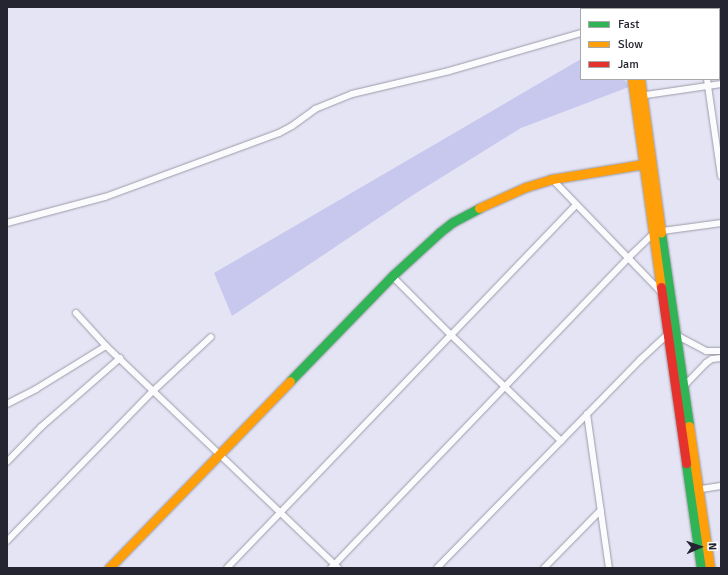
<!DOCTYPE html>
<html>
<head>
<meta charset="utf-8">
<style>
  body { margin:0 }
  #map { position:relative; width:728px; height:575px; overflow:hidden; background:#e4e4f5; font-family:Signika,sans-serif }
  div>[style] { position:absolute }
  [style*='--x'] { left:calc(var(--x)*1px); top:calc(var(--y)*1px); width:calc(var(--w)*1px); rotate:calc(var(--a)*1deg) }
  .green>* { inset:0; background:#c8c8ee }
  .roads { filter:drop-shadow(0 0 1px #9b9ba7) drop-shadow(0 0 1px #9b9ba7) }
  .street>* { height:6px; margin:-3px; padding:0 3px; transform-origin:3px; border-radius:3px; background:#fbfbfe }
  .fast>* { height:9px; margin:-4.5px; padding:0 4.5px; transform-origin:4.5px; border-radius:4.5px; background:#30b455 }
  .slow>* { height:9px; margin:-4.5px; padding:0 4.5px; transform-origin:4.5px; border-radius:4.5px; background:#ff9f0a }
  .jam>* { height:9px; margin:-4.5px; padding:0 4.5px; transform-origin:4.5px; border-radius:4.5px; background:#e5322d }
  span { translate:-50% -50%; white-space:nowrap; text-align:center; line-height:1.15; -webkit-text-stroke:3px #fff; paint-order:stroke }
  .frame { position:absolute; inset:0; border:8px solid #242530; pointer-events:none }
  .legend { position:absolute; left:580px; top:8px; width:140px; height:72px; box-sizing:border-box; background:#fff; border:1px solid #a7a8ac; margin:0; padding:5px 7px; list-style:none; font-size:12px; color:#242530 }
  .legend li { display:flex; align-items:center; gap:8px; height:20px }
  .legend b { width:20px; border:1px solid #a7a8ac }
  .north { position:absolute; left:680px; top:527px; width:40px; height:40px; -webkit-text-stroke:3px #fff; paint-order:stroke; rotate:88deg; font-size:11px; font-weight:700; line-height:16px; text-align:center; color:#242530 }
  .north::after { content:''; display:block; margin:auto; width:14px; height:18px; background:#242530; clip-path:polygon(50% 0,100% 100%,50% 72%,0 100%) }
</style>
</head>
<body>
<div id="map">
  <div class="green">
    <div style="clip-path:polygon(581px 59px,581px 79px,624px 79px,629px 87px,521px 128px,413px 195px,232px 316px,214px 273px)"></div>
  </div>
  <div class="roads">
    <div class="street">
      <div style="--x:697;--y:7;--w:2;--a:63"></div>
      <div style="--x:707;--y:79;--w:98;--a:81.8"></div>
      <div style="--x:639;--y:96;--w:83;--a:-8.3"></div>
      <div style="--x:552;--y:179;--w:158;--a:46"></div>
      <div style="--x:7;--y:223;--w:101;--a:-14.9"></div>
      <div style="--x:105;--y:197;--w:185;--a:-20.2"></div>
      <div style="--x:279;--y:133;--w:15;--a:-28"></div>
      <div style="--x:292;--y:126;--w:29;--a:-36"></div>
      <div style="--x:315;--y:109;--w:40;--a:-22"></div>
      <div style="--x:352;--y:94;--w:100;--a:-13.3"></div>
      <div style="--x:449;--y:71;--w:137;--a:-16.1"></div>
      <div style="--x:392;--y:276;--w:83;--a:45"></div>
      <div style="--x:451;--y:335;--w:153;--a:43.9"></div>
      <div style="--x:76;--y:313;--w:45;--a:47.7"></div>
      <div style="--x:106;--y:346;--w:321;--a:43.7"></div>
      <div style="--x:676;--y:335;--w:34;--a:28"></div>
      <div style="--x:706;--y:351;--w:15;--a:0"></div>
      <div style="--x:683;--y:387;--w:33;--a:-46"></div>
      <div style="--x:706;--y:363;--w:7;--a:-34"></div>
      <div style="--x:712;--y:359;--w:9;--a:-6"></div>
      <div style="--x:7;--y:404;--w:33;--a:-27"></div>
      <div style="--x:36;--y:389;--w:82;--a:-31.6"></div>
      <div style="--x:587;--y:414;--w:156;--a:81.9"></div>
      <div style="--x:7;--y:462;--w:49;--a:-45.8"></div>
      <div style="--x:41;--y:427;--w:105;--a:-41.1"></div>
      <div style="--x:695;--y:490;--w:26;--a:-9"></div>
      <div style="--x:7;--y:541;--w:209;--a:-45.8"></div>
      <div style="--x:153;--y:391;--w:79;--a:-43"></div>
      <div style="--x:227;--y:568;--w:504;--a:-46.13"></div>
      <div style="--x:331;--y:568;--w:429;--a:-46.2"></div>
      <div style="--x:628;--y:258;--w:37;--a:-44"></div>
      <div style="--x:655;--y:232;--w:67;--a:-7.8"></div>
      <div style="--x:437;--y:568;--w:291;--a:-45.7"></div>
      <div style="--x:640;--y:360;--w:40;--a:-43"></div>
      <div style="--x:544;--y:568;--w:81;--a:-45.5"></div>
    </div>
    <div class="fast">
      <div style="--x:661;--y:233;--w:195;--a:81.7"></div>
      <div style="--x:290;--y:381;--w:146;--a:-45.8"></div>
      <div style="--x:392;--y:276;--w:65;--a:-42.5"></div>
      <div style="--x:440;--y:232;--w:16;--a:-38"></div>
      <div style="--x:453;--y:222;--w:30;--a:-28"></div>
      <div style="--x:686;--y:463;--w:106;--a:81.9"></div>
    </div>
    <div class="slow">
      <div style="--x:622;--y:7;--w:2;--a:63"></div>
      <div style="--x:632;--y:79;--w:210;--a:82.1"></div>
      <div style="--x:640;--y:79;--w:155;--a:82.2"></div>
      <div style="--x:479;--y:208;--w:51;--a:-24.1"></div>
      <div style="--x:526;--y:187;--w:27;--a:-17"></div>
      <div style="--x:552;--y:179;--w:100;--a:-9.2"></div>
      <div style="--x:689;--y:426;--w:144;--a:81.6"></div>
      <div style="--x:109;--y:568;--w:260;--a:-45.9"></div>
    </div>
    <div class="jam">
      <div style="--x:631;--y:7;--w:2;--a:90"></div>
      <div style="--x:661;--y:287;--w:178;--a:81.9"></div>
    </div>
  </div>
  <div class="frame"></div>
  <ul class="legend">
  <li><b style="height:5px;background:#30b455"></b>Fast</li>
  <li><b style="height:5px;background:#ff9f0a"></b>Slow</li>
  <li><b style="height:5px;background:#e5322d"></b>Jam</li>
  </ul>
  <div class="north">N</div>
</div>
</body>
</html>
